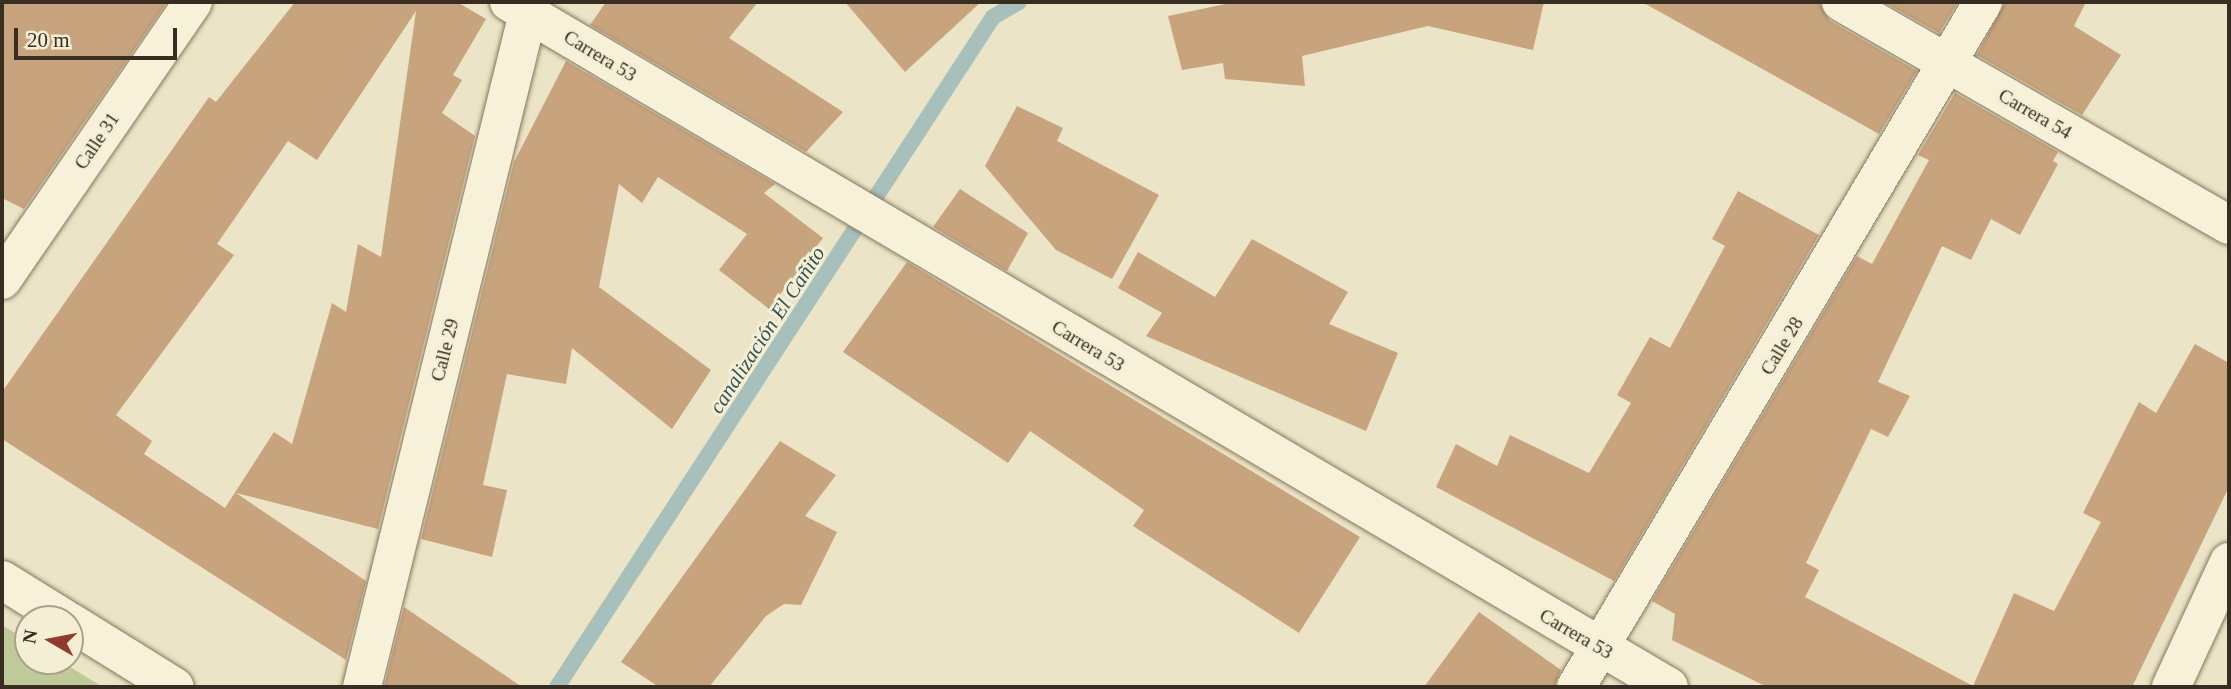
<!DOCTYPE html>
<html>
<head>
<meta charset="utf-8">
<style>
  body { margin:0 }
  #map { position:relative; width:2231px; height:689px; overflow:hidden; background:#ece4c6; font-family:"Times New Roman",serif }
  div>[style] { position:absolute }
  [style*='--x'] { left:calc(var(--x)*1px); top:calc(var(--y)*1px); width:calc(var(--w)*1px); rotate:calc(var(--a)*1deg) }
  .green>* { inset:0; background:#bfc99a }
  .stream>* { height:16px; margin:-8px; padding:0 8px; transform-origin:8px; border-radius:8px; background:#a7c0bb }
  .building>* { inset:0; background:#c8a47e }
  .roads { filter:drop-shadow(0 0 2px #86775d) drop-shadow(0 0 2px #86775d) }
  .street>* { height:38px; margin:-19px; padding:0 19px; transform-origin:19px; border-radius:19px; background:#f7f1d9 }
  .secondary>* { height:38px; margin:-19px; padding:0 19px; transform-origin:19px; border-radius:19px; background:#f7f1d9 }
  span { translate:-50% -50%; white-space:nowrap; text-align:center; line-height:1.15; -webkit-text-stroke:6px #f4eed5; paint-order:stroke }
  .street-label { font-size:19px; color:#372d20 }
  .water-label { font-size:21px; color:#305456; font-style:italic }
  .frame { position:absolute; inset:0; border:4px solid #372d20; pointer-events:none }
  .north { position:absolute; left:14px; top:605px; width:70px; height:70px; box-sizing:border-box; background:#f4eed5; border:2px solid #a8a18d; border-radius:50%; rotate:280deg; font-size:19px; font-weight:700; line-height:28px; text-align:center; color:#372d20 }
  .north::after { content:''; display:block; margin:auto; width:24px; height:32px; background:#913a30; clip-path:polygon(50% 0,100% 100%,50% 72%,0 100%) }
  .scale { position:absolute; left:14px; top:28px; width:163px; height:32px; box-sizing:border-box; border:4px solid #372d20; border-top:0; padding-left:9px; font-size:21px; line-height:24px; white-space:nowrap; color:#372d20; -webkit-text-stroke:5px #f4eed5; paint-order:stroke }
</style>
</head>
<body>
<div id="map">
  <div class="green">
    <div style="clip-path:polygon(2px 625px,28px 641px,28px 661px,60px 661px,103px 687px,2px 687px)"></div>
  </div>
  <div class="stream">
    <div style="--x:557;--y:687;--w:799;--a:-56.95"></div>
    <div style="--x:993;--y:17;--w:30;--a:-30"></div>
  </div>
  <div class="building">
    <div style="clip-path:polygon(2px 2px,167px 2px,24px 209px,2px 198px)"></div>
    <div style="clip-path:polygon(evenodd,295px 2px,457px 2px,486px 19px,453px 75px,462px 80px,442px 113px,475px 136px,378px 529px,236px 493px,366px 581px,346px 660px,2px 439px,2px 392px,209px 97px,216px 102px,295px 2px,416px 11px,381px 257px,358px 244px,346px 312px,332px 303px,292px 444px,274px 432px,225px 508px,144px 454px,152px 441px,116px 415px,234px 255px,217px 244px,288px 141px,317px 160px,416px 11px)"></div>
    <div style="clip-path:polygon(606px 2px,758px 2px,729px 38px,843px 112px,806px 152px,590px 25px)"></div>
    <div style="clip-path:polygon(845px 2px,981px 2px,905px 72px)"></div>
    <div style="clip-path:polygon(1235px 2px,1544px 2px,1533px 50px,1428px 26px,1302px 56px,1305px 86px,1225px 79px,1223px 63px,1182px 70px,1168px 16px)"></div>
    <div style="clip-path:polygon(1642px 2px,1819px 2px,1830px 21px,1917px 71px,1879px 134px)"></div>
    <div style="clip-path:polygon(1884px 2px,1958px 2px,1939px 33px)"></div>
    <div style="clip-path:polygon(2005px 2px,2086px 2px,2074px 26px,2121px 55px,2082px 115px,1977px 55px)"></div>
    <div style="clip-path:polygon(566px 61px,775px 184px,764px 193px,823px 238px,769px 309px,719px 270px,747px 234px,658px 177px,642px 203px,619px 184px,599px 287px,711px 370px,672px 429px,572px 348px,566px 384px,507px 374px,483px 485px,507px 490px,492px 557px,421px 539px,514px 162px)"></div>
    <div style="clip-path:polygon(1955px 93px,2058px 152px,2053px 161px,2058px 164px,2020px 235px,1991px 219px,1971px 260px,1942px 246px,1878px 382px,1910px 396px,1888px 437px,1871px 429px,1806px 563px,1819px 570px,1805px 597px,1973px 686px,2014px 593px,2054px 611px,2101px 522px,2083px 513px,2139px 402px,2156px 413px,2195px 344px,2229px 363px,2229px 487px,2132px 687px,1767px 687px,1672px 640px,1675px 614px,1652px 601px,1857px 256px,1872px 264px,1929px 160px,1918px 155px)"></div>
    <div style="clip-path:polygon(1017px 106px,1063px 128px,1057px 141px,1159px 195px,1112px 279px,1056px 250px,985px 166px)"></div>
    <div style="clip-path:polygon(960px 189px,1028px 233px,1007px 271px,933px 227px)"></div>
    <div style="clip-path:polygon(1738px 191px,1819px 235px,1614px 581px,1436px 487px,1456px 444px,1497px 466px,1510px 435px,1589px 473px,1631px 403px,1617px 395px,1650px 337px,1670px 348px,1725px 246px,1712px 239px)"></div>
    <div style="clip-path:polygon(1252px 239px,1348px 292px,1329px 324px,1398px 353px,1366px 431px,1146px 336px,1162px 313px,1118px 288px,1138px 252px,1215px 297px)"></div>
    <div style="clip-path:polygon(907px 262px,1360px 537px,1299px 633px,1133px 526px,1144px 510px,1030px 431px,1008px 463px,843px 352px)"></div>
    <div style="clip-path:polygon(780px 441px,836px 475px,805px 516px,837px 532px,801px 605px,784px 604px,766px 616px,709px 687px,659px 687px,621px 662px)"></div>
    <div style="clip-path:polygon(404px 607px,522px 687px,384px 687px)"></div>
    <div style="clip-path:polygon(1479px 612px,1561px 670px,1554px 687px,1424px 687px)"></div>
  </div>
  <div class="roads">
    <div class="street">
      <div style="--x:509;--y:2;--w:1347;--a:30.56"></div>
      <div style="--x:1841;--y:2;--w:448;--a:29.9"></div>
      <div style="--x:2;--y:280;--w:337;--a:-55.5"></div>
      <div style="--x:2;--y:580;--w:74;--a:31.8"></div>
      <div style="--x:70;--y:622;--w:123;--a:31.8"></div>
      <div style="--x:362;--y:687;--w:694;--a:-76.16"></div>
      <div style="--x:1576;--y:687;--w:797;--a:-59.28"></div>
    </div>
    <div class="secondary">
      <div style="--x:2171;--y:687;--w:138;--a:-65.1"></div>
    </div>
  </div>
  <div class="street-label">
    <span style="left:600px;top:56px;rotate:31deg">Carrera 53</span>
    <span style="left:2035px;top:114px;rotate:30deg">Carrera 54</span>
    <span style="left:97px;top:141px;rotate:-56deg">Calle 31</span>
    <span style="left:1088px;top:346px;rotate:31deg">Carrera 53</span>
    <span style="left:1782px;top:346px;rotate:-59deg">Calle 28</span>
    <span style="left:445px;top:350px;rotate:-76deg">Calle 29</span>
    <span style="left:1576px;top:634px;rotate:30deg">Carrera 53</span>
  </div>
  <div class="water-label">
    <span style="left:767px;top:330px;rotate:-57deg">canalización El Cañito</span>
  </div>
  <div class="frame"></div>
  <div class="north">N</div>
  <div class="scale">20 m</div>
</div>
</body>
</html>
